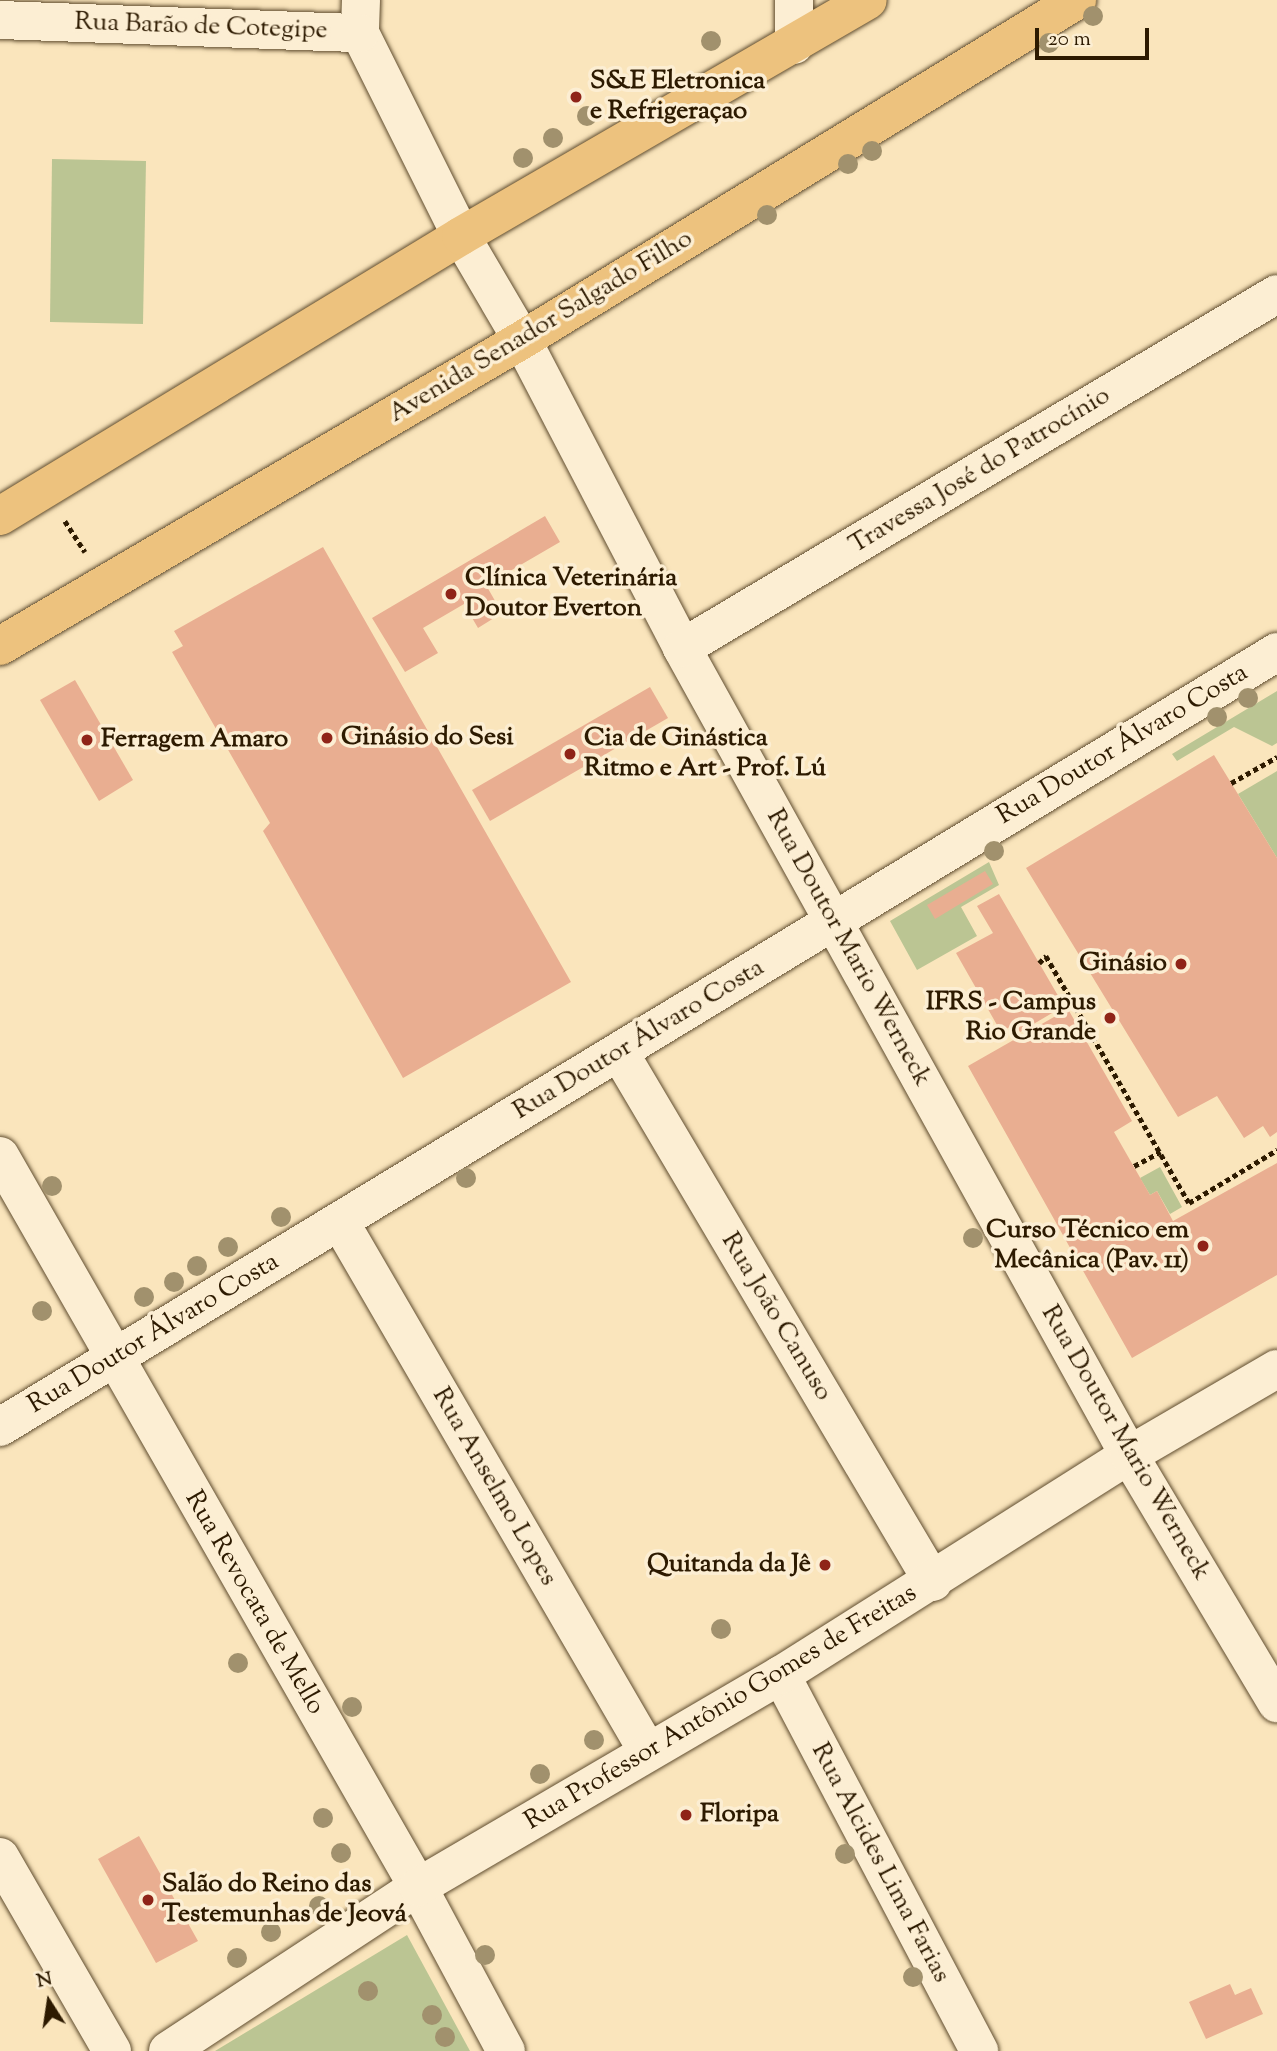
<!DOCTYPE html>
<html>
<head>
<meta charset="utf-8">
<style>
  body { margin:0 }
  #map { position:relative; width:1277px; height:2051px; overflow:hidden; background:#fae5bc; font-family:"Sorts Mill Goudy",serif }
  div>[style] { position:absolute }
  [style*='--x'] { left:calc(var(--x)*1px); top:calc(var(--y)*1px); width:calc(var(--w)*1px); rotate:calc(var(--a)*1deg) }
  .green>* { inset:0; background:#bbc593 }
  .building>* { inset:0; background:#e9ae91 }
  .path>* { height:4.5px; margin-top:-2.25px; transform-origin:0; background:repeating-linear-gradient(90deg,#2d1a00 0 5px,transparent 0 8.5px) }
  .roads { filter:drop-shadow(0 0 2px #604d2f) drop-shadow(0 0 2px #604d2f) }
  .minor>* { height:38px; margin:-19px; padding:0 19px; transform-origin:19px; border-radius:19px; background:#fceed3 }
  .major>* { height:38px; margin:-19px; padding:0 19px; transform-origin:19px; border-radius:19px; background:#edc27e }
  .trees>* { width:20px; height:20px; margin:-10px; border-radius:50%; background:#a1916d }
  .dots>* { width:19px; height:19px; translate:-50% -50%; box-sizing:border-box; border:4px solid #fceed3; border-radius:50% }
  span { translate:-50% -50%; white-space:nowrap; text-align:center; line-height:1.15; -webkit-text-stroke:7px #fceed3; paint-order:stroke }
  .street-label { font-size:26px; color:#2d1a00 }
  .poi-label { font-size:26px; color:#2d1a00; font-weight:700 }
  .left { translate:0 -50%; text-align:left }
  .right { translate:-100% -50%; text-align:right }
  .north { position:absolute; left:14px; top:1967px; width:70px; height:70px; -webkit-text-stroke:5px #fceed3; paint-order:stroke; rotate:348deg; font-size:19px; font-weight:700; line-height:28px; text-align:center; color:#2d1a00 }
  .north::after { content:''; display:block; margin:auto; width:24px; height:32px; background:#2d1a00; clip-path:polygon(50% 0,100% 100%,50% 72%,0 100%) }
  .scale { position:absolute; left:1035px; top:28px; width:114px; height:32px; box-sizing:border-box; border:4px solid #2d1a00; border-top:0; padding-left:9px; font-size:21px; line-height:24px; white-space:nowrap; color:#2d1a00; -webkit-text-stroke:5px #fceed3; paint-order:stroke }
</style>
</head>
<body>
<div id="map">
  <div class="green">
    <div style="clip-path:polygon(52px 159px,146px 161px,143px 324px,50px 322px)"></div>
    <div style="clip-path:polygon(1277px 691px,1277px 743px,1272px 746px,1234px 727px,1177px 761px,1172px 754px)"></div>
    <div style="clip-path:polygon(1277px 771px,1277px 858px,1238px 794px)"></div>
    <div style="clip-path:polygon(989px 862px,999px 885px,961px 907px,977px 936px,917px 970px,890px 921px)"></div>
    <div style="clip-path:polygon(1160px 1167px,1182px 1207px,1170px 1214px,1157px 1191px,1150px 1195px,1140px 1178px)"></div>
    <div style="clip-path:polygon(407px 1935px,470px 2051px,215px 2051px)"></div>
  </div>
  <div class="building">
    <div style="clip-path:polygon(545px 516px,560px 542px,486px 585px,502px 613px,478px 628px,464px 604px,423px 628px,438px 653px,405px 672px,372px 618px)"></div>
    <div style="clip-path:polygon(323px 547px,571px 982px,403px 1078px,263px 831px,270px 823px,172px 652px,183px 646px,174px 631px)"></div>
    <div style="clip-path:polygon(75px 680px,133px 780px,99px 801px,40px 700px)"></div>
    <div style="clip-path:polygon(650px 687px,668px 718px,490px 821px,472px 790px)"></div>
    <div style="clip-path:polygon(1214px 755px,1277px 858px,1277px 1132px,1270px 1137px,1263px 1126px,1244px 1138px,1217px 1096px,1178px 1117px,1026px 868px)"></div>
    <div style="clip-path:polygon(985px 871px,993px 884px,935px 919px,927px 905px)"></div>
    <div style="clip-path:polygon(999px 894px,1064px 1006px,1020px 1032px,1015px 1024px,1001px 1032px,956px 953px,993px 933px,977px 906px)"></div>
    <div style="clip-path:polygon(1068px 1009px,1132px 1121px,1114px 1132px,1150px 1195px,1157px 1191px,1173px 1221px,1277px 1163px,1277px 1275px,1132px 1358px,968px 1066px)"></div>
    <div style="clip-path:polygon(139px 1836px,198px 1941px,156px 1963px,98px 1859px)"></div>
    <div style="clip-path:polygon(1230px 1984px,1235px 1995px,1251px 1988px,1263px 2014px,1206px 2039px,1189px 2002px)"></div>
  </div>
  <div class="path">
    <div style="--x:65;--y:521;--w:37;--a:57"></div>
    <div style="--x:1231;--y:783;--w:53;--a:-29.5"></div>
    <div style="--x:1039;--y:963;--w:10;--a:-45"></div>
    <div style="--x:1046;--y:956;--w:285;--a:59.9"></div>
    <div style="--x:1189;--y:1203;--w:103;--a:-31.1"></div>
    <div style="--x:1134;--y:1166;--w:30;--a:-28"></div>
  </div>
  <div class="roads">
    <div class="minor">
      <div style="--x:361;--y:0;--w:33;--a:92"></div>
      <div style="--x:360;--y:33;--w:227;--a:63.5"></div>
      <div style="--x:461;--y:236;--w:121;--a:59.6"></div>
      <div style="--x:522;--y:340;--w:347;--a:62.5"></div>
      <div style="--x:682;--y:648;--w:923;--a:61.02"></div>
      <div style="--x:1129;--y:1455;--w:289;--a:59.2"></div>
      <div style="--x:794;--y:0;--w:45;--a:90"></div>
      <div style="--x:0;--y:20;--w:360;--a:2.1"></div>
      <div style="--x:682;--y:648;--w:692;--a:-30.75"></div>
      <div style="--x:619;--y:1052;--w:616;--a:59.36"></div>
      <div style="--x:0;--y:1156;--w:842;--a:60.24"></div>
      <div style="--x:418;--y:1887;--w:186;--a:61.8"></div>
      <div style="--x:340;--y:1222;--w:613;--a:59.84"></div>
      <div style="--x:0;--y:1427;--w:1494;--a:-31.25"></div>
      <div style="--x:781;--y:1675;--w:425;--a:62.2"></div>
      <div style="--x:0;--y:1857;--w:224;--a:60"></div>
      <div style="--x:168;--y:2051;--w:299;--a:-33.3"></div>
      <div style="--x:418;--y:1887;--w:420;--a:-30.3"></div>
      <div style="--x:781;--y:1675;--w:412;--a:-32.3"></div>
      <div style="--x:1129;--y:1455;--w:171;--a:-30.2"></div>
    </div>
    <div class="major">
      <div style="--x:0;--y:516;--w:539;--a:-31.27"></div>
      <div style="--x:461;--y:236;--w:470;--a:-30.1"></div>
      <div style="--x:0;--y:646;--w:605;--a:-30.38"></div>
      <div style="--x:522;--y:340;--w:651;--a:-31.49"></div>
    </div>
  </div>
  <div class="trees">
    <div style="left:1093px;top:16px"></div>
    <div style="left:711px;top:41px"></div>
    <div style="left:1049px;top:43px"></div>
    <div style="left:587px;top:116px"></div>
    <div style="left:553px;top:138px"></div>
    <div style="left:872px;top:151px"></div>
    <div style="left:523px;top:158px"></div>
    <div style="left:848px;top:164px"></div>
    <div style="left:767px;top:215px"></div>
    <div style="left:1248px;top:698px"></div>
    <div style="left:1217px;top:717px"></div>
    <div style="left:994px;top:851px"></div>
    <div style="left:466px;top:1178px"></div>
    <div style="left:52px;top:1186px"></div>
    <div style="left:281px;top:1217px"></div>
    <div style="left:973px;top:1238px"></div>
    <div style="left:228px;top:1247px"></div>
    <div style="left:197px;top:1266px"></div>
    <div style="left:174px;top:1282px"></div>
    <div style="left:144px;top:1297px"></div>
    <div style="left:42px;top:1311px"></div>
    <div style="left:721px;top:1629px"></div>
    <div style="left:238px;top:1663px"></div>
    <div style="left:352px;top:1707px"></div>
    <div style="left:594px;top:1740px"></div>
    <div style="left:540px;top:1774px"></div>
    <div style="left:323px;top:1818px"></div>
    <div style="left:341px;top:1853px"></div>
    <div style="left:845px;top:1854px"></div>
    <div style="left:319px;top:1906px"></div>
    <div style="left:271px;top:1932px"></div>
    <div style="left:485px;top:1955px"></div>
    <div style="left:237px;top:1958px"></div>
    <div style="left:913px;top:1977px"></div>
    <div style="left:368px;top:1991px"></div>
    <div style="left:432px;top:2015px"></div>
    <div style="left:445px;top:2037px"></div>
  </div>
  <div class="dots">
    <div style="left:576px;top:97px;background:#8f2418"></div>
    <div style="left:451px;top:594px;background:#8f2418"></div>
    <div style="left:327px;top:738px;background:#8f2418"></div>
    <div style="left:87px;top:740px;background:#8f2418"></div>
    <div style="left:570px;top:754px;background:#8f2418"></div>
    <div style="left:1181px;top:964px;background:#8f2418"></div>
    <div style="left:1110px;top:1018px;background:#8f2418"></div>
    <div style="left:1203px;top:1246px;background:#8f2418"></div>
    <div style="left:825px;top:1565px;background:#8f2418"></div>
    <div style="left:686px;top:1815px;background:#8f2418"></div>
    <div style="left:148px;top:1900px;background:#8f2418"></div>
  </div>
  <div class="street-label">
    <span style="left:201px;top:27px;rotate:2deg">Rua Barão de Cotegipe</span>
    <span style="left:541px;top:327px;rotate:-31deg">Avenida Senador Salgado Filho</span>
    <span style="left:980px;top:471px;rotate:-31deg">Travessa José do Patrocínio</span>
    <span style="left:1123px;top:745px;rotate:-31deg">Rua Doutor Álvaro Costa</span>
    <span style="left:848px;top:948px;rotate:61deg">Rua Doutor Mario Werneck</span>
    <span style="left:639px;top:1040px;rotate:-31deg">Rua Doutor Álvaro Costa</span>
    <span style="left:776px;top:1317px;rotate:59deg">Rua João Canuso</span>
    <span style="left:154px;top:1334px;rotate:-31deg">Rua Doutor Álvaro Costa</span>
    <span style="left:1125px;top:1443px;rotate:60deg">Rua Doutor Mario Werneck</span>
    <span style="left:494px;top:1487px;rotate:60deg">Rua Anselmo Lopes</span>
    <span style="left:254px;top:1603px;rotate:60deg">Rua Revocata de Mello</span>
    <span style="left:721px;top:1708px;rotate:-31deg">Rua Professor Antônio Gomes de Freitas</span>
    <span style="left:880px;top:1863px;rotate:62deg">Rua Alcides Lima Farias</span>
  </div>
  <div class="poi-label">
    <span class="left" style="left:590px;top:97px">S&amp;E Eletronica<br>e Refrigeraçao</span>
    <span class="left" style="left:465px;top:594px">Clínica Veterinária<br>Doutor Everton</span>
    <span class="left" style="left:341px;top:738px">Ginásio do Sesi</span>
    <span class="left" style="left:584px;top:754px">Cia de Ginástica<br>Ritmo e Art - Prof. Lú</span>
    <span class="left" style="left:101px;top:740px">Ferragem Amaro</span>
    <span class="right" style="left:1167px;top:964px">Ginásio</span>
    <span class="right" style="left:1096px;top:1018px">IFRS - Campus<br>Rio Grande</span>
    <span class="right" style="left:1189px;top:1246px">Curso Técnico em<br>Mecânica (Pav. 11)</span>
    <span class="right" style="left:811px;top:1565px">Quitanda da Jê</span>
    <span class="left" style="left:700px;top:1815px">Floripa</span>
    <span class="left" style="left:162px;top:1900px">Salão do Reino das<br>Testemunhas de Jeová</span>
  </div>
  <div class="north">N</div>
  <div class="scale">20 m</div>
</div>
</body>
</html>
